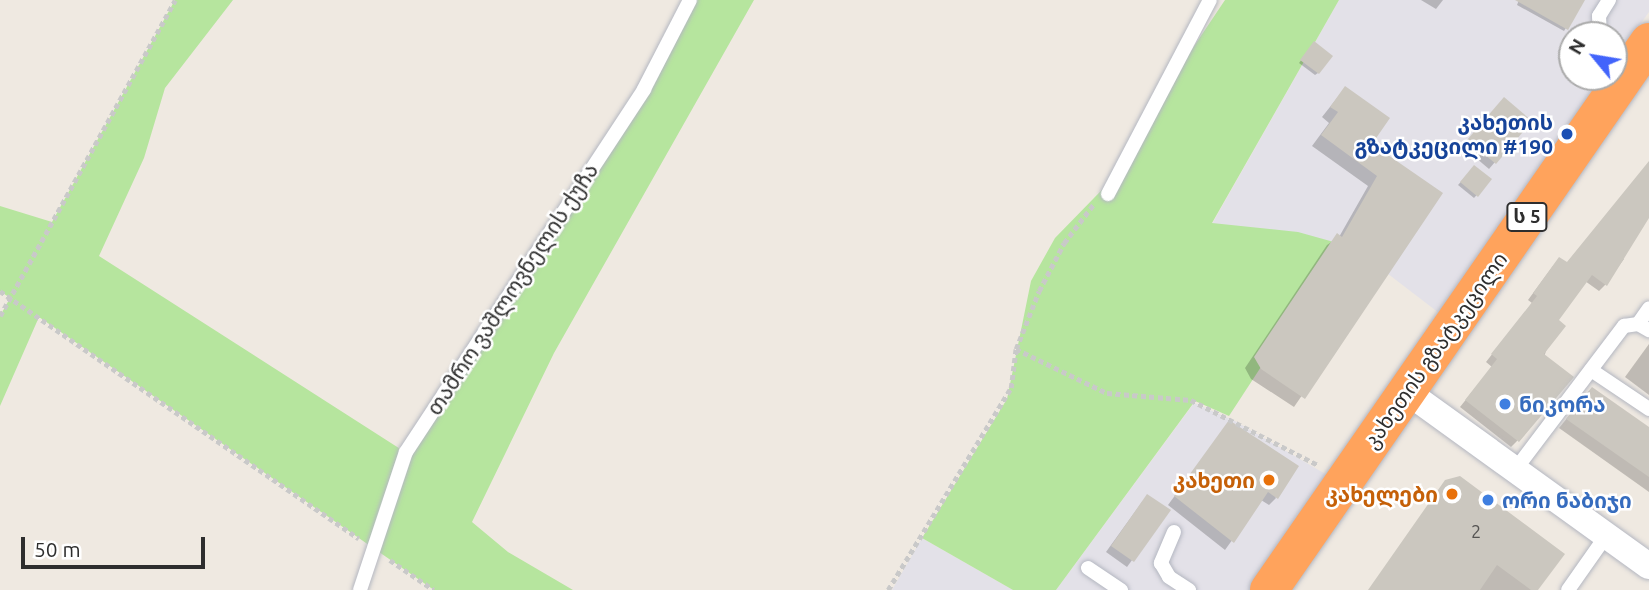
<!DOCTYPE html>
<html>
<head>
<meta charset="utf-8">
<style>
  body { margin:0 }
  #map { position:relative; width:1649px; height:590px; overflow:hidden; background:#efe9e1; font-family:Ubuntu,"Noto Sans Georgian",sans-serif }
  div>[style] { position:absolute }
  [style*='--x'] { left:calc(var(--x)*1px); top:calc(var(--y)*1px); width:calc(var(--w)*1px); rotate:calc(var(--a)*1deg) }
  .industrial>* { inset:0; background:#e3e1e8 }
  .green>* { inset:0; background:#b6e59e }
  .shadow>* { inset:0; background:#0003 }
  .building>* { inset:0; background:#cbc7bf }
  .path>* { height:4.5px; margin-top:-2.25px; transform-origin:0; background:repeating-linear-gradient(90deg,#c9c9c9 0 5px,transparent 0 8.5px) }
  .roads { filter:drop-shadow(0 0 2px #b4b7c1) drop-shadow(0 0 2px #b4b7c1) }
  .lane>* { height:14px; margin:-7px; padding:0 7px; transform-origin:7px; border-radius:7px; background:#fff }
  .street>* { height:26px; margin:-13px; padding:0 13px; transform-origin:13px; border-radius:13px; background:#fff }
  .highway>* { height:38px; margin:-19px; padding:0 19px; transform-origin:19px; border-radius:19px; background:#ffa35c }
  .dots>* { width:19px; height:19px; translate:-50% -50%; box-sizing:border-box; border:4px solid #fff; border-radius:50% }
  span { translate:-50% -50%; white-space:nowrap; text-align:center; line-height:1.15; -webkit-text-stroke:5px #fff; paint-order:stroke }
  .number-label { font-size:18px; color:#555452 }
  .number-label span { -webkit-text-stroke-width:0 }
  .shield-label span { padding:2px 5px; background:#fff; border:2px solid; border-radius:5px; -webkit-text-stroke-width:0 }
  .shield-label { font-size:19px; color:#2e2e2e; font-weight:700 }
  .transit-label { font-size:21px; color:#164399; font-weight:700 }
  .right { translate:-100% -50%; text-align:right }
  .street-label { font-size:21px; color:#2e2e2e }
  .shop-label { font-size:21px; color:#366cbe; font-weight:700 }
  .left { translate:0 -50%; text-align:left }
  .food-label { font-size:21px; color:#c56008; font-weight:700 }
  .north { position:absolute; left:1558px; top:21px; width:70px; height:70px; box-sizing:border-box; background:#fff; border:2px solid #ababab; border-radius:50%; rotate:300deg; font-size:19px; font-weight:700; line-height:28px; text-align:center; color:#2e2e2e }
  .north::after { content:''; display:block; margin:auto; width:24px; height:32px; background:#4264fb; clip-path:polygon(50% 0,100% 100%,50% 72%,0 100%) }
  .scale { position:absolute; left:21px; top:537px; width:184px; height:32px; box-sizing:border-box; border:4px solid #2e2e2e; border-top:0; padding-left:9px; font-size:21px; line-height:24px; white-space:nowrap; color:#2e2e2e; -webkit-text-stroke:5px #fff; paint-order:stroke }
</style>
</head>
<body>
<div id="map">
  <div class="industrial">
    <div style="clip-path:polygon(1339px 0,1649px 0,1649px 12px,1614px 61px,1614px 35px,1572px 35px,1572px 77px,1603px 77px,1439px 313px,1353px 247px,1212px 224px)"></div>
    <div style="clip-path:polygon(1194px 403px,1235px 421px,1327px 475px,1249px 590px,1056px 590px)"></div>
    <div style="clip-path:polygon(922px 538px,1013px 590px,892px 590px)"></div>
  </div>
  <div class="green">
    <div style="clip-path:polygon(175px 0,233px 0,165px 88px,144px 158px,99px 256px,405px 452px,644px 89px,690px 0,754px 0,554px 353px,472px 522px,508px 552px,573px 590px,434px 590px,39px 317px,0 406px,0 316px,10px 298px,0 291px,0 206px,52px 222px)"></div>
    <div style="clip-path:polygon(1225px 0,1339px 0,1212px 223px,1298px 232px,1341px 244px,1229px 416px,1195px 401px,1056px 590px,1013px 590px,922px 538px,1007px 399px,1031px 281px,1055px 238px,1132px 159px,1172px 79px)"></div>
  </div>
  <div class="shadow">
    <div style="clip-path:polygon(1421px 0,1443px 0,1436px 9px)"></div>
    <div style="clip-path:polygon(1519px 0,1583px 0,1564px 31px,1517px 5px)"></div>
    <div style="clip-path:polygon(1312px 46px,1318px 73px,1315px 75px,1299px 63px)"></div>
    <div style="clip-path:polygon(1345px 88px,1369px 145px,1441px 193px,1294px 407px,1251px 379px,1245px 368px,1327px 245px,1339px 237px,1368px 186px,1312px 146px,1329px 123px,1322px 117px)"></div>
    <div style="clip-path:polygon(1499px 105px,1530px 121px,1489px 169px,1463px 147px)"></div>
    <div style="clip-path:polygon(1649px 163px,1649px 215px,1619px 256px,1624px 259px,1605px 285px,1599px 291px,1585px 281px,1556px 320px,1517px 441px,1511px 447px,1460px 407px,1492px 367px,1486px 362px,1532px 303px,1528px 300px,1553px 266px,1566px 264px)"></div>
    <div style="clip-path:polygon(1474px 167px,1490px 180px,1474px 198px,1458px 185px)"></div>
    <div style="clip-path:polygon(1649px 344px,1649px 395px,1625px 377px)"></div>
    <div style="clip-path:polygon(1589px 391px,1649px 431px,1649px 492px,1559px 428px)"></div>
    <div style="clip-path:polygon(1229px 422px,1276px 498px,1269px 505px,1261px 500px,1225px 550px,1168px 505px)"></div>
    <div style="clip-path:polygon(1446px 482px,1536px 590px,1369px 590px)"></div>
    <div style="clip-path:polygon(1142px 502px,1168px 511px,1127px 567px,1106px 552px)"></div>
  </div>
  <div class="building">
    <div style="clip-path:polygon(1515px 0,1585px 0,1568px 30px)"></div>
    <div style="clip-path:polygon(1314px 41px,1333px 56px,1319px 74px,1300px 60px)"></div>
    <div style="clip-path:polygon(1345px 86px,1390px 118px,1372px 144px,1443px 193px,1305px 399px,1261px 369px,1254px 357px,1337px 233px,1342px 237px,1377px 176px,1321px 135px,1338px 112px,1330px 107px)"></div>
    <div style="clip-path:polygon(1504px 97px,1532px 121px,1496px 164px,1467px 140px)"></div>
    <div style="clip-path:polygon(1649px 161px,1649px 218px,1607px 286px,1592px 275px,1559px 320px,1566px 326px,1544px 354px,1574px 377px,1519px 442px,1465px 400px,1497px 359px,1491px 354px,1537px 296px,1533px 293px,1559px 257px,1567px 262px)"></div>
    <div style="clip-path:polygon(1474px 165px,1492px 179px,1478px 197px,1460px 182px)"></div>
    <div style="clip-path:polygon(1592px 387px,1649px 427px,1649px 477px,1566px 419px)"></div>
    <div style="clip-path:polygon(1229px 420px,1299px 466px,1278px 499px,1268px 492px,1234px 543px,1174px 496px)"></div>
    <div style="clip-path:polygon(1460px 476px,1565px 554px,1538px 590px,1531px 590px,1497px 565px,1480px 590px,1368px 590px,1445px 480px)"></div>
    <div style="clip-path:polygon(1147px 494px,1171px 510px,1134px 562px,1111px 546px)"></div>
  </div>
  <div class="path">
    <div style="--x:0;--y:291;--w:436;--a:34.6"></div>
    <div style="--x:0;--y:316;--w:361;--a:-61"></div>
    <div style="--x:1016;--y:349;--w:101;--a:25.8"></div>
    <div style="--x:1107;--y:393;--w:84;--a:4.8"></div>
    <div style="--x:1191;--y:400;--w:143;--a:27.1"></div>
    <div style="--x:390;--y:560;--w:53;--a:34.3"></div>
    <div style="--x:888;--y:590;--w:237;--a:-58.7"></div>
    <div style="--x:1011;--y:388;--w:39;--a:-83"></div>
    <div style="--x:1016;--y:349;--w:62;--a:-68.4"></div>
    <div style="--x:1039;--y:291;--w:54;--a:-62.5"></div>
    <div style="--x:1064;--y:243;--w:48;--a:-52.7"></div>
  </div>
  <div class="roads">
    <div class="lane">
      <div style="--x:1600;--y:35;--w:19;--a:-93"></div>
      <div style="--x:1599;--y:16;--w:19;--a:-58"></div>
      <div style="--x:1108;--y:194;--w:219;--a:-62.3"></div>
      <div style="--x:1638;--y:324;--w:19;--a:-55"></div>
      <div style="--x:1591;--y:370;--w:70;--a:33.9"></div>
      <div style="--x:1515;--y:470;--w:181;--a:-52.9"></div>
      <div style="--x:1624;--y:326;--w:14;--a:-8"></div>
      <div style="--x:1638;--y:324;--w:13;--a:29"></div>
      <div style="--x:1174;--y:532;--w:34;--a:113"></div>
      <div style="--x:1161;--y:563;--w:16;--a:60"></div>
      <div style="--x:1169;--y:577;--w:24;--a:33"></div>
      <div style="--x:1088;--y:568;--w:40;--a:34"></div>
      <div style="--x:360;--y:590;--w:145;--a:-71.6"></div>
      <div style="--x:406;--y:452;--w:434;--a:-56.7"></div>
      <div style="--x:644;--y:89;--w:100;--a:-62.7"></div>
      <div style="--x:1568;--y:590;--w:66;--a:-54.9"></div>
    </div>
    <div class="street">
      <div style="--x:1406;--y:391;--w:299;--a:35.8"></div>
    </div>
    <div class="highway">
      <div style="--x:1269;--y:590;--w:667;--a:-55.26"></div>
    </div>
  </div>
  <div class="dots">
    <div style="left:1567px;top:134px;background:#1a4fb4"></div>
    <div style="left:1505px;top:404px;background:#3f7fe0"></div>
    <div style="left:1269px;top:480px;background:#e8710a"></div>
    <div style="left:1452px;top:494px;background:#e8710a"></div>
    <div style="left:1488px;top:500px;background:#3f7fe0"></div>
  </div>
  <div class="number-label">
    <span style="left:1476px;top:531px">2</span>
  </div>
  <div class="shield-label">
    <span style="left:1527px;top:217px">ს 5</span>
  </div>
  <div class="transit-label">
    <span class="right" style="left:1553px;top:134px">კახეთის<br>გზატკეცილი #190</span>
  </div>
  <div class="street-label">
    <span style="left:512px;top:289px;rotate:-57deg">თამრო ვაშლოვნელის ქუჩა</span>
    <span style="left:1435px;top:350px;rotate:-55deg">კახეთის გზატკეცილი</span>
  </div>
  <div class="shop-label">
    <span class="left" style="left:1519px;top:404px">ნიკორა</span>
    <span class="left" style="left:1502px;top:500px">ორი ნაბიჯი</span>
  </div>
  <div class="food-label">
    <span class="right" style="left:1255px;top:480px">კახეთი</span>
    <span class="right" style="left:1438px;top:494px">კახელები</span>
  </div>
  <div class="north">N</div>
  <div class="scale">50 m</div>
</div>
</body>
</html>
